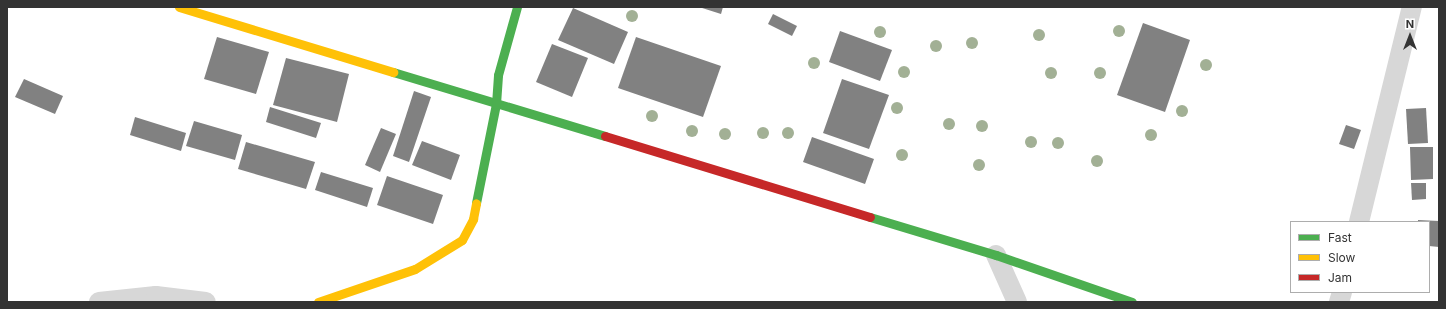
<!DOCTYPE html>
<html>
<head>
<meta charset="utf-8">
<style>
  body { margin:0 }
  #map { position:relative; width:1446px; height:309px; overflow:hidden; background:#fff; font-family:Inter,sans-serif }
  div>[style] { position:absolute }
  [style*='--x'] { left:calc(var(--x)*1px); top:calc(var(--y)*1px); width:calc(var(--w)*1px); rotate:calc(var(--a)*1deg) }
  .building>* { inset:0; background:#818181 }
  .street>* { height:20px; margin:-10px; padding:0 10px; transform-origin:10px; border-radius:10px; background:#d7d7d7 }
  .fast>* { height:9px; margin:-4.5px; padding:0 4.5px; transform-origin:4.5px; border-radius:4.5px; background:#4caf50 }
  .slow>* { height:9px; margin:-4.5px; padding:0 4.5px; transform-origin:4.5px; border-radius:4.5px; background:#ffc107 }
  .jam>* { height:9px; margin:-4.5px; padding:0 4.5px; transform-origin:4.5px; border-radius:4.5px; background:#c62828 }
  .trees>* { width:12px; height:12px; margin:-6px; border-radius:50%; background:#a2b095 }
  span { translate:-50% -50%; white-space:nowrap; text-align:center; line-height:1.15; -webkit-text-stroke:4px #fff; paint-order:stroke }
  .frame { position:absolute; inset:0; border:8px solid #333; pointer-events:none }
  .legend { position:absolute; left:1290px; top:221px; width:140px; height:72px; box-sizing:border-box; background:#fff; border:1px solid #adadad; margin:0; padding:5px 7px; list-style:none; font-size:12px; color:#333 }
  .legend li { display:flex; align-items:center; gap:8px; height:20px }
  .legend b { width:20px; border:1px solid #adadad }
  .north { position:absolute; left:1390px; top:16px; width:40px; height:40px; -webkit-text-stroke:3px #fff; paint-order:stroke; rotate:0deg; font-size:11px; font-weight:700; line-height:16px; text-align:center; color:#333 }
  .north::after { content:''; display:block; margin:auto; width:14px; height:18px; background:#333; clip-path:polygon(50% 0,100% 100%,50% 72%,0 100%) }
</style>
</head>
<body>
<div id="map">
  <div class="building">
    <div style="clip-path:polygon(699px 7px,723px 7px,721px 14px)"></div>
    <div style="clip-path:polygon(573px 8px,628px 32px,614px 64px,558px 40px)"></div>
    <div style="clip-path:polygon(773px 14px,797px 26px,792px 36px,768px 24px)"></div>
    <div style="clip-path:polygon(1143px 23px,1190px 40px,1165px 112px,1117px 95px)"></div>
    <div style="clip-path:polygon(840px 31px,892px 50px,880px 81px,829px 62px)"></div>
    <div style="clip-path:polygon(217px 37px,269px 52px,256px 94px,204px 79px)"></div>
    <div style="clip-path:polygon(636px 37px,721px 66px,703px 117px,618px 88px)"></div>
    <div style="clip-path:polygon(552px 44px,588px 58px,572px 97px,536px 82px)"></div>
    <div style="clip-path:polygon(286px 58px,349px 74px,337px 122px,273px 105px)"></div>
    <div style="clip-path:polygon(24px 79px,63px 96px,55px 114px,15px 97px)"></div>
    <div style="clip-path:polygon(842px 79px,889px 95px,869px 149px,823px 133px)"></div>
    <div style="clip-path:polygon(414px 91px,431px 97px,409px 162px,393px 156px)"></div>
    <div style="clip-path:polygon(270px 107px,321px 123px,316px 138px,266px 122px)"></div>
    <div style="clip-path:polygon(1426px 108px,1428px 143px,1408px 144px,1406px 109px)"></div>
    <div style="clip-path:polygon(135px 117px,186px 133px,181px 151px,130px 135px)"></div>
    <div style="clip-path:polygon(194px 121px,242px 135px,235px 160px,186px 146px)"></div>
    <div style="clip-path:polygon(1346px 125px,1361px 130px,1354px 149px,1339px 144px)"></div>
    <div style="clip-path:polygon(381px 128px,396px 134px,380px 172px,365px 165px)"></div>
    <div style="clip-path:polygon(812px 137px,874px 159px,865px 184px,803px 162px)"></div>
    <div style="clip-path:polygon(422px 141px,460px 155px,451px 180px,412px 165px)"></div>
    <div style="clip-path:polygon(246px 142px,315px 162px,306px 189px,238px 169px)"></div>
    <div style="clip-path:polygon(1410px 147px,1433px 147px,1433px 179px,1411px 180px)"></div>
    <div style="clip-path:polygon(321px 172px,373px 188px,367px 207px,315px 190px)"></div>
    <div style="clip-path:polygon(387px 176px,443px 195px,433px 224px,377px 205px)"></div>
    <div style="clip-path:polygon(1411px 183px,1426px 183px,1426px 199px,1412px 200px)"></div>
    <div style="clip-path:polygon(1418px 220px,1439px 221px,1439px 247px,1429px 246px,1429px 222px,1418px 222px)"></div>
  </div>
  <div class="street">
    <div style="--x:1359;--y:222;--w:221;--a:-76.2"></div>
    <div style="--x:996;--y:255;--w:51;--a:65.9"></div>
    <div style="--x:99;--y:302;--w:57;--a:-6"></div>
    <div style="--x:156;--y:296;--w:50;--a:6.8"></div>
    <div style="--x:1339;--y:302;--w:10;--a:-73"></div>
  </div>
  <div class="fast">
    <div style="--x:393;--y:72;--w:221;--a:16.8"></div>
    <div style="--x:476;--y:203;--w:101;--a:-78.6"></div>
    <div style="--x:496;--y:104;--w:29;--a:-86"></div>
    <div style="--x:498;--y:75;--w:71;--a:-74.4"></div>
    <div style="--x:870;--y:217;--w:132;--a:16.8"></div>
    <div style="--x:996;--y:255;--w:144;--a:19.1"></div>
  </div>
  <div class="slow">
    <div style="--x:179;--y:7;--w:224;--a:16.9"></div>
    <div style="--x:318;--y:302;--w:102;--a:-18.8"></div>
    <div style="--x:415;--y:269;--w:55;--a:-31.7"></div>
    <div style="--x:462;--y:240;--w:24;--a:-62"></div>
    <div style="--x:473;--y:219;--w:16;--a:-79"></div>
  </div>
  <div class="jam">
    <div style="--x:605;--y:136;--w:277;--a:17"></div>
  </div>
  <div class="trees">
    <div style="left:632px;top:16px"></div>
    <div style="left:1119px;top:31px"></div>
    <div style="left:880px;top:32px"></div>
    <div style="left:1039px;top:35px"></div>
    <div style="left:972px;top:43px"></div>
    <div style="left:936px;top:46px"></div>
    <div style="left:814px;top:63px"></div>
    <div style="left:1206px;top:65px"></div>
    <div style="left:904px;top:72px"></div>
    <div style="left:1051px;top:73px"></div>
    <div style="left:1100px;top:73px"></div>
    <div style="left:897px;top:108px"></div>
    <div style="left:1182px;top:111px"></div>
    <div style="left:652px;top:116px"></div>
    <div style="left:949px;top:124px"></div>
    <div style="left:982px;top:126px"></div>
    <div style="left:692px;top:131px"></div>
    <div style="left:763px;top:133px"></div>
    <div style="left:788px;top:133px"></div>
    <div style="left:725px;top:134px"></div>
    <div style="left:1151px;top:135px"></div>
    <div style="left:1031px;top:142px"></div>
    <div style="left:1058px;top:143px"></div>
    <div style="left:902px;top:155px"></div>
    <div style="left:1097px;top:161px"></div>
    <div style="left:979px;top:165px"></div>
  </div>
  <div class="frame"></div>
  <ul class="legend">
  <li><b style="height:5px;background:#4caf50"></b>Fast</li>
  <li><b style="height:5px;background:#ffc107"></b>Slow</li>
  <li><b style="height:5px;background:#c62828"></b>Jam</li>
  </ul>
  <div class="north">N</div>
</div>
</body>
</html>
